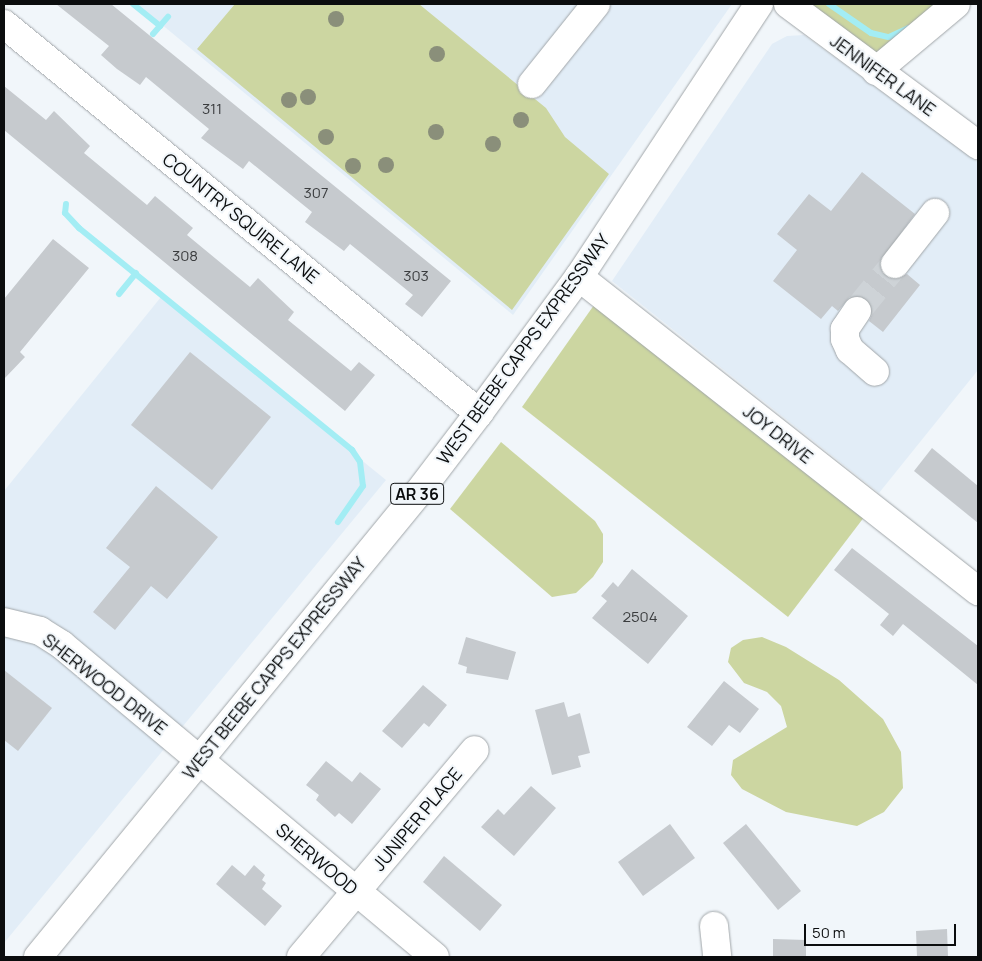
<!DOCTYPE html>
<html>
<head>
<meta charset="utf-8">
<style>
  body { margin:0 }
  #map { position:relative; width:982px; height:961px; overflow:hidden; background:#f1f6fa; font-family:Manrope,sans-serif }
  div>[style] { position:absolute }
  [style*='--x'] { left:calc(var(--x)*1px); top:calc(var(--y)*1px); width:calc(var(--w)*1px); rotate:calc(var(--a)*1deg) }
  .built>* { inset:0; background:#e2edf7 }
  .green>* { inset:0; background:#ccd6a1 }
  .stream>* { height:6px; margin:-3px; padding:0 3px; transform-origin:3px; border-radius:3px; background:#a3edf4 }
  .building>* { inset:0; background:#c6cace }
  .minor-tunnel>* { height:28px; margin-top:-14px; transform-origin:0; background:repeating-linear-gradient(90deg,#ced3d7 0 28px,transparent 0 42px) }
  .roads { filter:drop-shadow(0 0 1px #a1a6a9) drop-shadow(0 0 1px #a1a6a9) }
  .minor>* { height:28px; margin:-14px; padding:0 14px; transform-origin:14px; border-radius:14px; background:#fff }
  .major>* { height:28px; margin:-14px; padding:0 14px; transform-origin:14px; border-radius:14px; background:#fff }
  .trees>* { width:16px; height:16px; margin:-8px; border-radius:50%; background:#8a8f7a }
  span { translate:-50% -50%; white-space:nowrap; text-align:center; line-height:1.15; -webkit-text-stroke:4px #f1f6fa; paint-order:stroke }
  .number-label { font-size:15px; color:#3a3c3e }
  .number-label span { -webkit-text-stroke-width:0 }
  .shield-label span { padding:1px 4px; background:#f1f6fa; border:1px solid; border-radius:4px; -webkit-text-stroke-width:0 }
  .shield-label { font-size:16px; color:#0b0d0e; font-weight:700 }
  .street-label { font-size:18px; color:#0b0d0e }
  .frame { position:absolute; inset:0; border:5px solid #0b0d0e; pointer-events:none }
  .scale { position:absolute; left:804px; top:924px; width:152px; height:22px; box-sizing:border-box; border:2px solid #0b0d0e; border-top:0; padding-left:6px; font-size:15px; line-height:18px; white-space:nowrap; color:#0b0d0e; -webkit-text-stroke:4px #f1f6fa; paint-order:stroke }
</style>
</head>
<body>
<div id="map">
  <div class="built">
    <div style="clip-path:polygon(137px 4px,732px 4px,513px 315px)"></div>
    <div style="clip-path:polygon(804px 35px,978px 162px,978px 370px,879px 493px,612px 281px,772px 44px,787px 36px)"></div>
    <div style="clip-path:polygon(161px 297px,386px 480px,4px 943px,4px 491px)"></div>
  </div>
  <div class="green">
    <div style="clip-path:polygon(235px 4px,419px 4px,546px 108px,565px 137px,609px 174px,512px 310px,197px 49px)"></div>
    <div style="clip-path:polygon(809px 4px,950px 4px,886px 55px,873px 53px)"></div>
    <div style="clip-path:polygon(599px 298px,868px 512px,788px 617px,522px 407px)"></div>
    <div style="clip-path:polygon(501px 442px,595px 521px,603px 534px,603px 562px,593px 577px,576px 593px,552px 597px,450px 509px)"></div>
    <div style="clip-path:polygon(762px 637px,786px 647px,839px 680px,883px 719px,901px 752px,903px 788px,884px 812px,857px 826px,786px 812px,742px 789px,731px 775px,733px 760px,787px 727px,781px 706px,767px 692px,744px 683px,728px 662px,731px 648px,743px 640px)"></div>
  </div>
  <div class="stream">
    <div style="--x:133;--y:4;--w:35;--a:39"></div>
    <div style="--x:829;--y:4;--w:51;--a:34.6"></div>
    <div style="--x:871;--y:33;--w:18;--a:13"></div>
    <div style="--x:889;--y:37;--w:21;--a:-25"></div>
    <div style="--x:153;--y:34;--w:23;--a:-49"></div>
    <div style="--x:66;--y:204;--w:9;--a:96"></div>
    <div style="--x:65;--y:213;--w:21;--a:47"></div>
    <div style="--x:79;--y:228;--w:352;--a:39.1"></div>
    <div style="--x:352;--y:450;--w:14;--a:56"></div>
    <div style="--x:360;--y:462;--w:24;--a:83"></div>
    <div style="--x:363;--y:486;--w:44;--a:124.8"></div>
    <div style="--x:119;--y:294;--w:27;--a:-51"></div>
  </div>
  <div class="building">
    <div style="clip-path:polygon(56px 4px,111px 4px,451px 281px,422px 317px,405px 304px,413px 295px,350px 244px,344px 251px,305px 222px,312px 212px,249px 161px,243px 169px,201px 138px,209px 129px,146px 77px,140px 85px,117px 69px,101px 55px,109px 46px)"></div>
    <div style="clip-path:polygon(4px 86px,46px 120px,54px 111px,90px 146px,84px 153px,147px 205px,155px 196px,193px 228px,187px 235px,250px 287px,258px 278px,294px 312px,288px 320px,351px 371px,359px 362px,375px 375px,345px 411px,4px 130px)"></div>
    <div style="clip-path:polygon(862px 172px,915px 214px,880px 262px,886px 277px,893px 279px,907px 274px,920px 285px,883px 332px,869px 321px,873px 312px,865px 298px,850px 297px,838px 311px,832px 306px,821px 319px,773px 281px,797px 250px,777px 234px,809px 194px,831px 211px)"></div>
    <div style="clip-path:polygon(53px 239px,89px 268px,20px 352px,25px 357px,4px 379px,4px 299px)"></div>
    <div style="clip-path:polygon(190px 352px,271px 417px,212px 490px,131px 425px)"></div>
    <div style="clip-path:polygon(932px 448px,978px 486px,978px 523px,914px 471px)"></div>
    <div style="clip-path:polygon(156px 486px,218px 537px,167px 599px,151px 586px,115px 630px,93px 612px,130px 567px,106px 548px)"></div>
    <div style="clip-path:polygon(852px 548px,978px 646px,978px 685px,903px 624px,893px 636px,880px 625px,889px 614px,834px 570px)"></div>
    <div style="clip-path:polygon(632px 569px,688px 616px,648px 664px,592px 618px,607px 601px,601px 596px,613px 582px,618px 587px)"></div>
    <div style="clip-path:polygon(466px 637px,516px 652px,508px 680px,466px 673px,467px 667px,458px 664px)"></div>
    <div style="clip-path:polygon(4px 670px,52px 708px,18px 751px,4px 740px)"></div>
    <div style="clip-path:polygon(724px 681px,759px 709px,740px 733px,729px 725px,712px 746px,687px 727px)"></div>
    <div style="clip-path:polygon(423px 685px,447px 705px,429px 727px,424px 723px,402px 748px,382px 731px)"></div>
    <div style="clip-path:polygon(564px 702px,568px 717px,580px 713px,590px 753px,578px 756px,581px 767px,552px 775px,535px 710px)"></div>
    <div style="clip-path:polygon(326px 761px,352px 782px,360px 772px,381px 789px,352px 824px,339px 813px,335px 817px,316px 800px,319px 795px,306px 785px)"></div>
    <div style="clip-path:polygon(531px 786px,556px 808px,514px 856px,481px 827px,498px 809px,504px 815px)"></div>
    <div style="clip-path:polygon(670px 824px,695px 858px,643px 896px,618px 862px)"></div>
    <div style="clip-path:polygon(746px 824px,801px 891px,778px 910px,723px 843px)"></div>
    <div style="clip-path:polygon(444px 856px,502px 905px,480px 931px,423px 882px)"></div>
    <div style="clip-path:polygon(232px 865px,245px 876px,254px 865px,265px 875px,262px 880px,266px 883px,262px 889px,282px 906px,265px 926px,216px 884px)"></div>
    <div style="clip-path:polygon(947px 929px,948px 957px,917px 957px,916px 931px)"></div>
    <div style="clip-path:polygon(773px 939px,806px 940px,806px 957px,773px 957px)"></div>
  </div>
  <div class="minor-tunnel">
    <div style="--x:857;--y:311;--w:60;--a:-51"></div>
  </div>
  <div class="roads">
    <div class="minor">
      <div style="--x:788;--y:4;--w:237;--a:36.6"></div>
      <div style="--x:4;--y:24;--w:614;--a:39.32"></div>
      <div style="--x:876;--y:71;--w:104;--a:-39.9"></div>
      <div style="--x:532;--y:84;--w:102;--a:-51.3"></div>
      <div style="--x:895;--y:264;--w:65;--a:-51.9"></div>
      <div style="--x:579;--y:277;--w:508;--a:38.2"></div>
      <div style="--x:857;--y:311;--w:22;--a:124"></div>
      <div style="--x:845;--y:329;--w:10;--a:90"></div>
      <div style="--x:845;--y:339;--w:12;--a:66"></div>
      <div style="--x:850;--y:350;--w:33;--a:41"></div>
      <div style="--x:4;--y:622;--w:37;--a:14"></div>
      <div style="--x:40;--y:631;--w:26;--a:32"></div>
      <div style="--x:62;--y:645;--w:486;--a:39.9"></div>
      <div style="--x:714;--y:926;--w:31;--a:84"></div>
      <div style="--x:301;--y:957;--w:270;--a:-50"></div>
    </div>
    <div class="major">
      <div style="--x:38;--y:957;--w:600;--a:-50.68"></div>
      <div style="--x:418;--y:493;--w:101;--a:-52.7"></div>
      <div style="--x:479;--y:413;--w:169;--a:-53.7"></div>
      <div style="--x:579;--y:277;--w:327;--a:-56.6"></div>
    </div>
  </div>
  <div class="trees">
    <div style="left:336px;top:19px"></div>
    <div style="left:437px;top:54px"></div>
    <div style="left:308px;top:97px"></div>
    <div style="left:289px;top:100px"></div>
    <div style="left:521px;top:120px"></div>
    <div style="left:436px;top:132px"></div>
    <div style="left:326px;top:137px"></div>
    <div style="left:493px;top:144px"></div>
    <div style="left:386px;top:165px"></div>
    <div style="left:353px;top:166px"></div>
  </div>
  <div class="number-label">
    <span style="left:212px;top:109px">311</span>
    <span style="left:316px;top:193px">307</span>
    <span style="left:185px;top:256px">308</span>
    <span style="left:416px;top:276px">303</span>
    <span style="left:640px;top:617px">2504</span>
  </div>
  <div class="shield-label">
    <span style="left:417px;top:494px">AR 36</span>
  </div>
  <div class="street-label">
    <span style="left:883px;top:75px;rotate:36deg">JENNIFER LANE</span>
    <span style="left:241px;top:218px;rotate:39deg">COUNTRY SQUIRE LANE</span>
    <span style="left:523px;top:349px;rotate:-54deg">WEST BEEBE CAPPS EXPRESSWAY</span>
    <span style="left:778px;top:434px;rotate:38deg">JOY DRIVE</span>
    <span style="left:274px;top:668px;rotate:-51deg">WEST BEEBE CAPPS EXPRESSWAY</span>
    <span style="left:105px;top:684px;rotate:38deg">SHERWOOD DRIVE</span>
    <span style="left:417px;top:819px;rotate:-50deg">JUNIPER PLACE</span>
    <span style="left:317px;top:859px;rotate:40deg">SHERWOOD</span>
  </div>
  <div class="frame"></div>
  <div class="scale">50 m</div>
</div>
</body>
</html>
